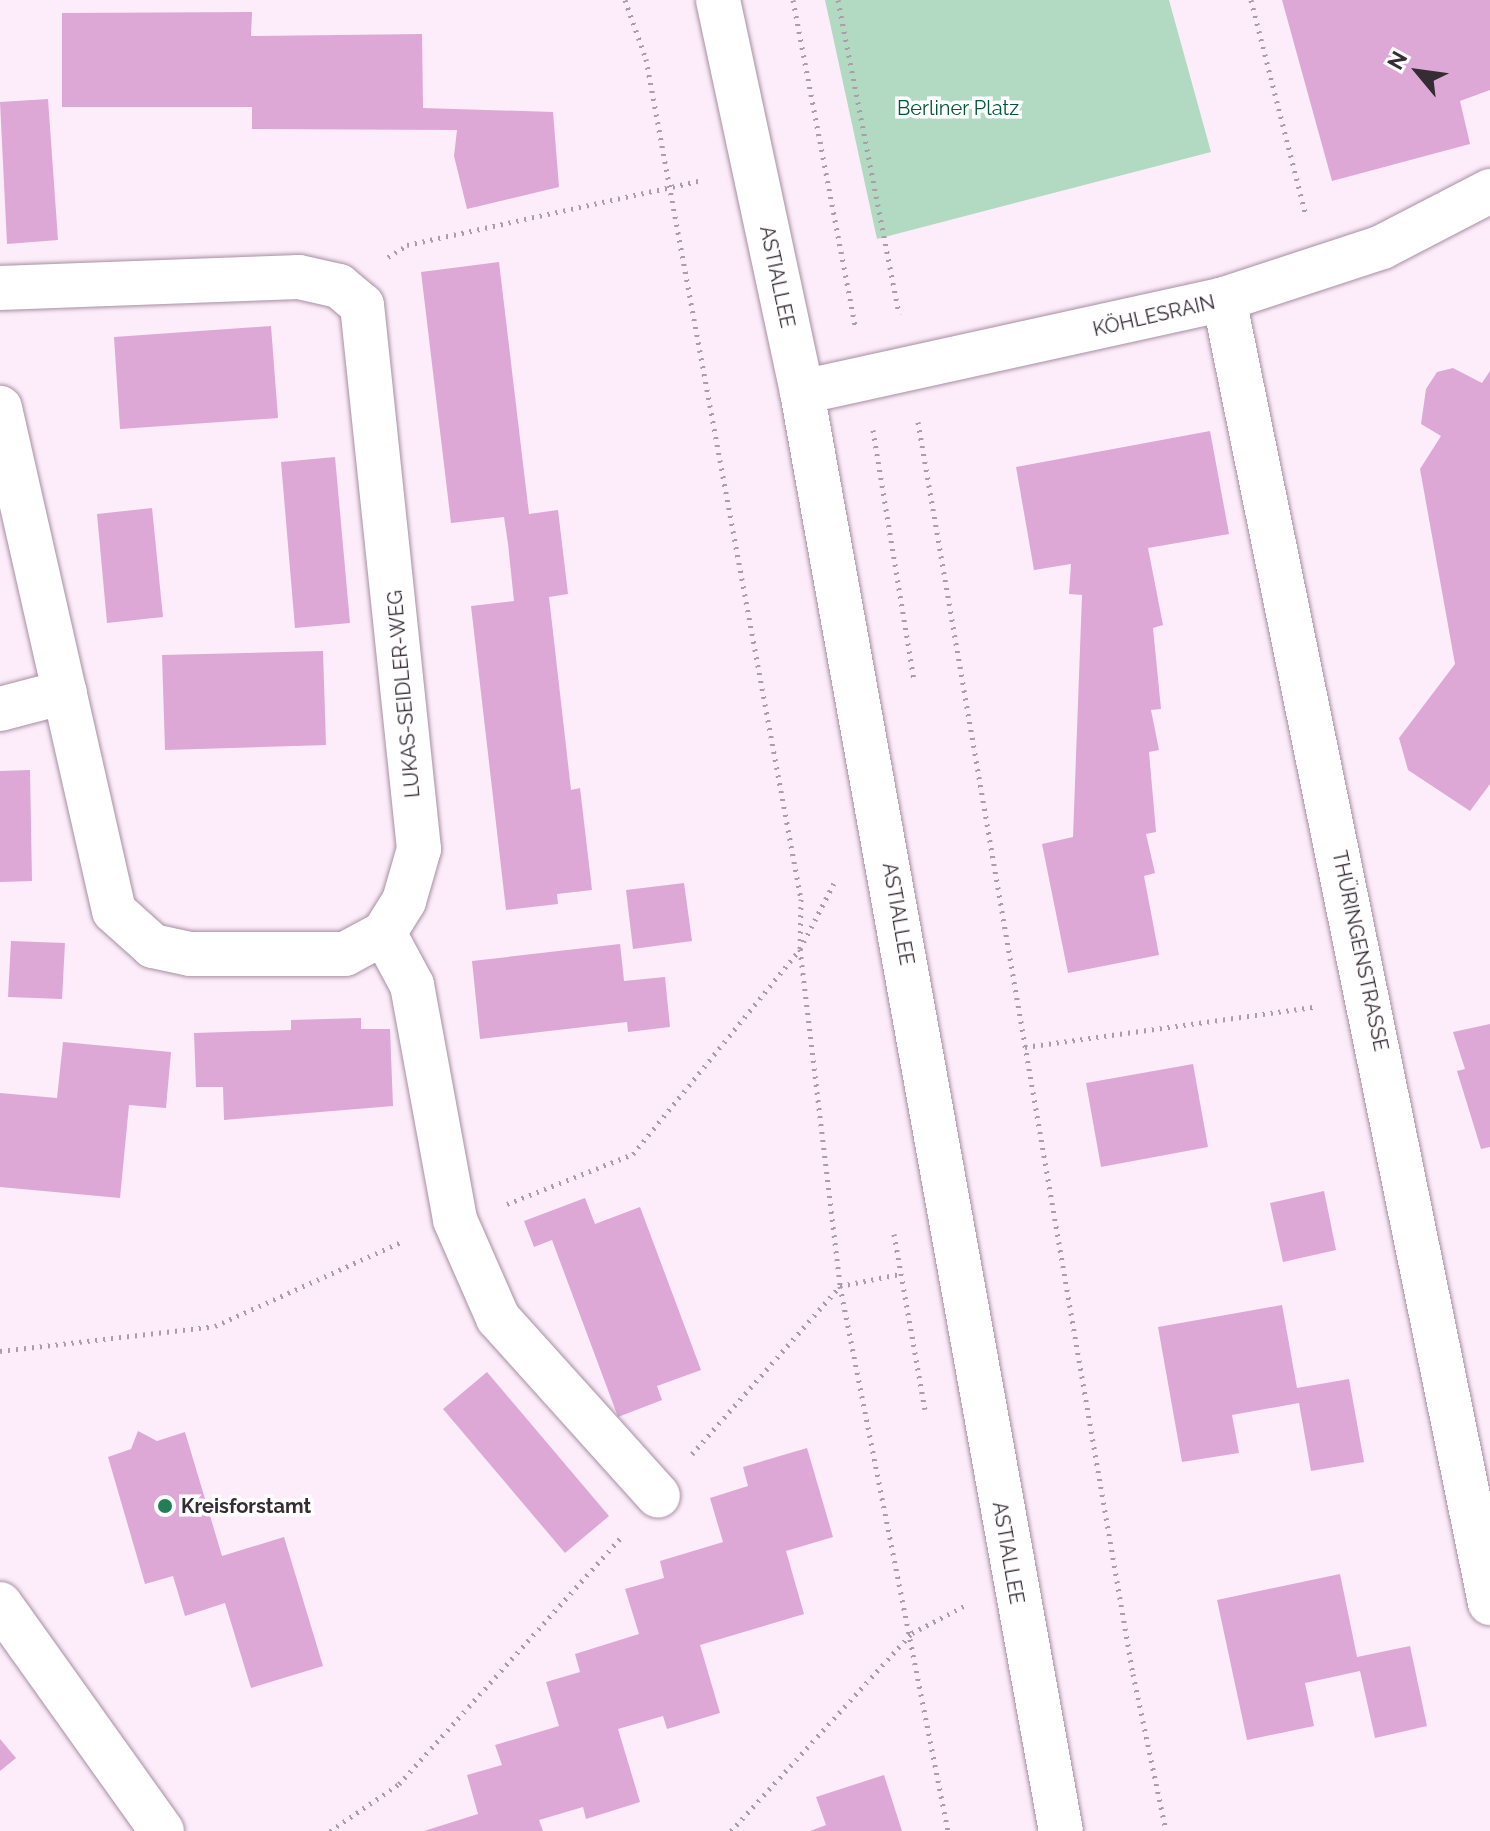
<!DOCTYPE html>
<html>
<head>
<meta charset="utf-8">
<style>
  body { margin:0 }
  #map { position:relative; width:1490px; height:1831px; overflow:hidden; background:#fdedfa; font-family:Raleway,sans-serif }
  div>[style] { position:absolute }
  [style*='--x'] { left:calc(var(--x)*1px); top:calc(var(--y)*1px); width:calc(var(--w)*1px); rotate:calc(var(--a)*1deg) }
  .green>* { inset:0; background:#b2dac2 }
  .building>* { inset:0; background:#dda8d6 }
  .path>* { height:5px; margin-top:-2.5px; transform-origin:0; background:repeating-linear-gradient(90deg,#ab9da8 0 2px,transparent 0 8px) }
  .roads { filter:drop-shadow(0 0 2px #a78fa3) drop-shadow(0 0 2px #a78fa3) }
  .minor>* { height:44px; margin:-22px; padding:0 22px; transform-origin:22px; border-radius:22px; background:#fff }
  .dots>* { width:22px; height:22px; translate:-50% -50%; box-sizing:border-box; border:4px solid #fff; border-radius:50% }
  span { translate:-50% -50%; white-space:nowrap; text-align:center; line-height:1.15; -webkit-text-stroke:7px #fff; paint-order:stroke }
  .park-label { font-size:20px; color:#005735 }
  .street-label { font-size:20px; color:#362c34 }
  .poi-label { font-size:20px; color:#362c34; font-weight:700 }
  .left { translate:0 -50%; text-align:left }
  .north { position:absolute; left:1378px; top:32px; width:80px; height:80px; -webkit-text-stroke:6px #fff; paint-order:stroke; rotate:299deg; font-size:22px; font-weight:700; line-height:32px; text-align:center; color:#362c34 }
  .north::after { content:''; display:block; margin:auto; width:28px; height:36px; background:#362c34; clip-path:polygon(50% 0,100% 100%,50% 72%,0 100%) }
</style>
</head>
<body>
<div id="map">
  <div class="green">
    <div style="clip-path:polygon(825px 0,1169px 0,1211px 152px,877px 239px)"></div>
  </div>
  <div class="building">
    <div style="clip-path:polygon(1282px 0,1490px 0,1490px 90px,1460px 101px,1470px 144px,1332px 181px)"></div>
    <div style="clip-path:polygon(252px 12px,251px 36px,422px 34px,423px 108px,553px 112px,559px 187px,467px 209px,454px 156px,457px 130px,252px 129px,252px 107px,62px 107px,62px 13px)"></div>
    <div style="clip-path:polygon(48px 99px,58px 240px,7px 244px,0 102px)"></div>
    <div style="clip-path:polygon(499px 262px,529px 514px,558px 510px,568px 594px,549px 597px,571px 790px,580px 788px,592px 890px,557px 894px,558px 904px,506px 910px,471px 606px,514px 601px,508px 544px,504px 517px,451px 523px,421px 272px)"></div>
    <div style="clip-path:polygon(271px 326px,278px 418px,120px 429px,114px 337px)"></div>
    <div style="clip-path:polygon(1453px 368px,1482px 383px,1490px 371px,1490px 784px,1470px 811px,1408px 770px,1399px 738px,1455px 664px,1420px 469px,1441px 436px,1421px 424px,1426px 389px,1437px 372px)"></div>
    <div style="clip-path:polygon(1210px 431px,1229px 534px,1148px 548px,1163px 625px,1153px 628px,1161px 709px,1151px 710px,1159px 750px,1149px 752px,1156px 832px,1146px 834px,1155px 873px,1144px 876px,1159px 955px,1068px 973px,1042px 844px,1073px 837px,1082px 595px,1069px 594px,1071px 564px,1034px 570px,1016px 467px)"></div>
    <div style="clip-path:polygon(335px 457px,350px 623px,295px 628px,281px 462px)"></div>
    <div style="clip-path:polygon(152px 508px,163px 617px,107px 623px,97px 514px)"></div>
    <div style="clip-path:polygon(323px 651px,326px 745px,165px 750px,162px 655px)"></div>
    <div style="clip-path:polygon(30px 770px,32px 881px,0 882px,0 771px)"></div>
    <div style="clip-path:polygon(684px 883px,692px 941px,633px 949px,626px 890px)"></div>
    <div style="clip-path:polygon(11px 941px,65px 943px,62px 999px,8px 997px)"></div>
    <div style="clip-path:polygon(620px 944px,624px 981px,665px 977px,670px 1027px,628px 1032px,627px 1022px,480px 1039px,472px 961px)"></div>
    <div style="clip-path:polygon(361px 1018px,361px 1029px,390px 1029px,393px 1106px,224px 1120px,223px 1087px,196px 1087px,194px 1033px,291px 1030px,291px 1020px)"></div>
    <div style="clip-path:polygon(1490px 1024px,1490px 1147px,1481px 1149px,1457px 1071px,1465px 1069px,1453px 1032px)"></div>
    <div style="clip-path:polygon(63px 1042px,171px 1052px,166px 1108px,129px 1105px,120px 1198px,0 1187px,0 1093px,57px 1098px)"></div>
    <div style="clip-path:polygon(1193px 1064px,1208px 1147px,1101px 1167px,1086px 1083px)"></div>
    <div style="clip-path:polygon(1324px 1191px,1336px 1250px,1283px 1262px,1270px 1203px)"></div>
    <div style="clip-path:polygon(585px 1198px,595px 1224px,640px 1207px,701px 1370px,657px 1386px,662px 1400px,618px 1417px,552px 1240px,534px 1247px,524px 1221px)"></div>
    <div style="clip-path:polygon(1282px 1305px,1297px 1388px,1349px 1379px,1364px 1462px,1311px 1471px,1299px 1403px,1232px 1415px,1239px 1453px,1182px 1462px,1158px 1327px)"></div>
    <div style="clip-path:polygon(487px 1372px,609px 1516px,565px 1553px,443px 1409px)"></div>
    <div style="clip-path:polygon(138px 1431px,157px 1441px,185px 1432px,222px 1556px,284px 1537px,323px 1666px,251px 1688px,225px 1603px,185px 1616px,173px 1576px,145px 1584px,108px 1457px,131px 1449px)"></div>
    <div style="clip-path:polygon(807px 1448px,833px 1537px,786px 1551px,804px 1614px,700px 1645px,720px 1713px,667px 1729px,663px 1716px,618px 1729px,640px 1802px,586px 1819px,583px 1807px,539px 1820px,543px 1831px,424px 1831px,478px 1814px,467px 1775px,502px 1765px,495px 1745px,559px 1726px,546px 1682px,580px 1672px,575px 1654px,639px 1634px,625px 1589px,664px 1578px,660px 1561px,723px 1542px,710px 1498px,748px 1486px,743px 1467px)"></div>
    <div style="clip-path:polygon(1340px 1574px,1357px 1657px,1410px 1646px,1427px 1726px,1375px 1738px,1360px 1671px,1305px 1683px,1314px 1726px,1247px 1740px,1217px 1600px)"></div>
    <div style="clip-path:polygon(0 1739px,16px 1758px,0 1771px)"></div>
    <div style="clip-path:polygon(884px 1775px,902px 1831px,810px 1831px,826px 1825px,816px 1797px)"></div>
  </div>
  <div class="path">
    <div style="--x:625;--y:0;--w:63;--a:70.4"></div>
    <div style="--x:646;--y:59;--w:854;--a:79.55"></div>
    <div style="--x:801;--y:899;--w:50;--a:91.1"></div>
    <div style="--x:800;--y:949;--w:339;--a:83.2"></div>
    <div style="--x:840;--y:1286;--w:556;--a:78.79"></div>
    <div style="--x:793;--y:0;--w:332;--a:79.2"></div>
    <div style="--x:838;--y:0;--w:320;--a:79"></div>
    <div style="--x:1251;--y:0;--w:223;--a:75.7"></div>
    <div style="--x:388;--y:257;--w:22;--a:-32"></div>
    <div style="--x:407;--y:245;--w:303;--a:-12.4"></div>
    <div style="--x:918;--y:422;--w:1270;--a:80.26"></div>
    <div style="--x:1133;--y:1674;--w:160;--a:78.1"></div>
    <div style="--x:873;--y:430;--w:254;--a:80.7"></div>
    <div style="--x:1025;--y:1047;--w:291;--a:-7.9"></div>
    <div style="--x:507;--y:1204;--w:136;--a:-21.6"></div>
    <div style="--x:633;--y:1154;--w:264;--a:-50.8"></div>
    <div style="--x:800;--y:949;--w:74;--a:-62.7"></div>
    <div style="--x:894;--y:1234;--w:178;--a:80"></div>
    <div style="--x:0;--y:1351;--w:216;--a:-6.6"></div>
    <div style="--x:215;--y:1326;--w:206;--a:-24.3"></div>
    <div style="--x:692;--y:1454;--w:224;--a:-48.6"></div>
    <div style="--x:840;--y:1286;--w:61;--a:-11.3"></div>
    <div style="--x:330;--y:1831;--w:83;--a:-34.3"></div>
    <div style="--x:399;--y:1784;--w:335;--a:-48"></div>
    <div style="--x:731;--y:1831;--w:268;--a:-47.6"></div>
    <div style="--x:912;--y:1633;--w:59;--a:-27.4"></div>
  </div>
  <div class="roads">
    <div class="minor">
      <div style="--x:718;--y:0;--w:401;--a:77.9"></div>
      <div style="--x:802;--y:392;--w:1462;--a:79.8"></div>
      <div style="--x:0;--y:288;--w:299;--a:-2.1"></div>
      <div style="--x:299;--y:277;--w:41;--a:12.7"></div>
      <div style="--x:339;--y:286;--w:30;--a:40"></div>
      <div style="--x:362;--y:305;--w:547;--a:84.02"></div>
      <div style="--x:419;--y:849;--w:54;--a:106.1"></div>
      <div style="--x:404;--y:901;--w:38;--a:122"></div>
      <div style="--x:384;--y:933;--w:44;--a:151.7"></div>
      <div style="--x:345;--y:954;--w:155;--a:180"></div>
      <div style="--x:190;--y:954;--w:38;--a:-168"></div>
      <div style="--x:153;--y:946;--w:52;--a:-138.1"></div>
      <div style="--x:114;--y:911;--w:516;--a:-102.77"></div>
      <div style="--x:1224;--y:299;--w:1331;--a:78.47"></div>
      <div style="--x:802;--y:392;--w:432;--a:-12.4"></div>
      <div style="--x:1224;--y:299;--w:166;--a:-18.2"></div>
      <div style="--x:1382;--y:247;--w:122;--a:-27.4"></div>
      <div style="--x:0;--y:709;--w:67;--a:-14.7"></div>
      <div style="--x:384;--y:933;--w:59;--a:61.7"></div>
      <div style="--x:412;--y:985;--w:239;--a:79.6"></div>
      <div style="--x:455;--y:1220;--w:107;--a:66.3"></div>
      <div style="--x:498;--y:1318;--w:239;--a:48"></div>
      <div style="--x:0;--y:1604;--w:279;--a:54.5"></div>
    </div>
  </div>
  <div class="dots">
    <div style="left:165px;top:1506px;background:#227e54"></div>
  </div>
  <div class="park-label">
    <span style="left:958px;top:108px">Berliner Platz</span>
  </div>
  <div class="street-label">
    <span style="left:777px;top:277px;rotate:78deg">ASTIALLEE</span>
    <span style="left:1154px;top:316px;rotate:-13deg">KÖHLESRAIN</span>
    <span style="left:404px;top:694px;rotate:-95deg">LUKAS-SEIDLER-WEG</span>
    <span style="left:898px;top:914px;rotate:80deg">ASTIALLEE</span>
    <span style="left:1360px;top:951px;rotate:78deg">THÜRINGENSTRASSE</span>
    <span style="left:1008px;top:1553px;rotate:80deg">ASTIALLEE</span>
  </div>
  <div class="poi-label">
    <span class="left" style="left:181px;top:1506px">Kreisforstamt</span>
  </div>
  <div class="north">N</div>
</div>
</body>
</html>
